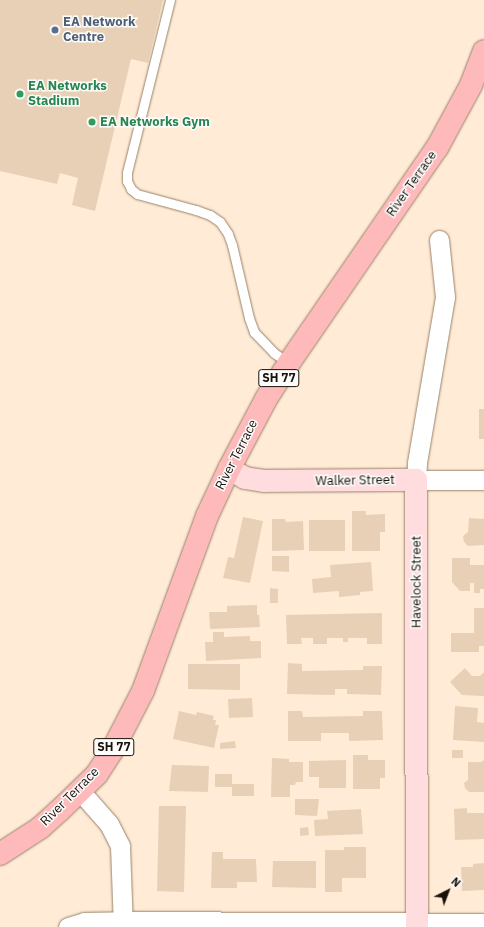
<!DOCTYPE html>
<html>
<head>
<meta charset="utf-8">
<style>
  body { margin:0 }
  #map { position:relative; width:484px; height:927px; overflow:hidden; background:#ffebd6; font-family:"IBM Plex Sans",sans-serif }
  div>[style] { position:absolute }
  [style*='--x'] { left:calc(var(--x)*1px); top:calc(var(--y)*1px); width:calc(var(--w)*1px); rotate:calc(var(--a)*1deg) }
  .building>* { inset:0; background:#e8d0b6 }
  .roads { filter:drop-shadow(0 0 1px #98826a) drop-shadow(0 0 1px #98826a) }
  .lane>* { height:9px; margin:-4.5px; padding:0 4.5px; transform-origin:4.5px; border-radius:4.5px; background:#fff }
  .street>* { height:19px; margin:-9.5px; padding:0 9.5px; transform-origin:9.5px; border-radius:9.5px; background:#fff }
  .secondary>* { height:22px; margin:-11px; padding:0 11px; transform-origin:11px; border-radius:11px; background:#ffdcdd }
  .primary>* { height:22px; margin:-11px; padding:0 11px; transform-origin:11px; border-radius:11px; background:#feb9bb }
  .dots>* { width:11px; height:11px; translate:-50% -50%; box-sizing:border-box; border:2px solid #fcfcfc; border-radius:50% }
  span { translate:-50% -50%; white-space:nowrap; text-align:center; line-height:1.15; -webkit-text-stroke:3px #fcfcfc; paint-order:stroke }
  .shield-label span { padding:1px 3px; background:#fcfcfc; border:1px solid; border-radius:3px; -webkit-text-stroke-width:0 }
  .shield-label { font-size:12px; color:#1a1209; font-weight:700 }
  .service-label { font-size:13px; color:#4e5e75; font-weight:700 }
  .left { translate:0 -50%; text-align:left }
  .leisure-label { font-size:13px; color:#27864d; font-weight:700 }
  .street-label { font-size:13px; color:#1a1209 }
  .north { position:absolute; left:428px; top:871px; width:40px; height:40px; -webkit-text-stroke:3px #fcfcfc; paint-order:stroke; rotate:42deg; font-size:11px; font-weight:700; line-height:16px; text-align:center; color:#1a1209 }
  .north::after { content:''; display:block; margin:auto; width:14px; height:18px; background:#1a1209; clip-path:polygon(50% 0,100% 100%,50% 72%,0 100%) }
</style>
</head>
<body>
<div id="map">
  <div class="building">
    <div style="clip-path:polygon(0 0,163px 0,148px 63px,131px 59px,95px 211px,72px 205px,78px 178px,60px 173px,57px 184px,0 171px)"></div>
    <div style="clip-path:polygon(479px 409px,484px 409px,484px 439px,479px 439px)"></div>
    <div style="clip-path:polygon(352px 511px,366px 511px,366px 515px,385px 514px,385px 532px,380px 532px,380px 551px,352px 551px)"></div>
    <div style="clip-path:polygon(243px 517px,263px 521px,250px 583px,223px 578px,228px 557px,234px 558px)"></div>
    <div style="clip-path:polygon(469px 518px,484px 519px,484px 545px,468px 546px,464px 542px,463px 536px,468px 532px)"></div>
    <div style="clip-path:polygon(272px 519px,285px 519px,286px 522px,303px 521px,304px 550px,272px 551px)"></div>
    <div style="clip-path:polygon(309px 520px,345px 520px,345px 551px,309px 551px)"></div>
    <div style="clip-path:polygon(272px 556px,289px 556px,289px 572px,272px 571px)"></div>
    <div style="clip-path:polygon(452px 558px,470px 558px,470px 565px,484px 565px,484px 589px,480px 589px,480px 593px,474px 593px,474px 583px,470px 583px,470px 591px,460px 591px,452px 582px)"></div>
    <div style="clip-path:polygon(371px 562px,373px 591px,360px 592px,360px 595px,339px 597px,339px 591px,313px 593px,312px 579px,331px 577px,330px 565px)"></div>
    <div style="clip-path:polygon(270px 588px,278px 589px,278px 603px,270px 603px)"></div>
    <div style="clip-path:polygon(257px 605px,257px 615px,259px 615px,260px 627px,210px 629px,209px 612px,227px 612px,227px 606px)"></div>
    <div style="clip-path:polygon(474px 608px,484px 608px,484px 646px,479px 646px,479px 652px,451px 652px,451px 633px,474px 633px)"></div>
    <div style="clip-path:polygon(382px 613px,382px 644px,367px 644px,367px 638px,348px 638px,348px 642px,343px 642px,343px 638px,327px 638px,327px 644px,313px 644px,313px 638px,301px 638px,302px 644px,287px 644px,286px 615px)"></div>
    <div style="clip-path:polygon(213px 632px,224px 632px,224px 637px,250px 636px,250px 641px,261px 641px,261px 658px,206px 661px,205px 642px,213px 642px)"></div>
    <div style="clip-path:polygon(288px 663px,302px 664px,302px 671px,363px 670px,363px 666px,382px 666px,381px 695px,347px 694px,347px 689px,335px 689px,335px 695px,287px 694px)"></div>
    <div style="clip-path:polygon(188px 664px,240px 664px,240px 690px,188px 689px)"></div>
    <div style="clip-path:polygon(465px 668px,472px 676px,480px 676px,484px 672px,484px 696px,462px 695px,450px 682px)"></div>
    <div style="clip-path:polygon(252px 698px,253px 717px,229px 718px,228px 699px)"></div>
    <div style="clip-path:polygon(455px 706px,478px 708px,477px 722px,484px 723px,484px 742px,453px 740px)"></div>
    <div style="clip-path:polygon(179px 711px,196px 715px,197px 712px,214px 716px,213px 720px,216px 720px,215px 725px,219px 725px,214px 748px,173px 739px)"></div>
    <div style="clip-path:polygon(288px 711px,302px 711px,303px 717px,363px 716px,363px 711px,382px 711px,383px 740px,349px 741px,349px 733px,321px 733px,321px 741px,288px 741px)"></div>
    <div style="clip-path:polygon(235px 741px,236px 748px,220px 749px,220px 743px)"></div>
    <div style="clip-path:polygon(452px 750px,463px 750px,463px 758px,452px 758px)"></div>
    <div style="clip-path:polygon(353px 755px,368px 755px,368px 760px,385px 760px,385px 778px,380px 778px,380px 789px,353px 789px)"></div>
    <div style="clip-path:polygon(272px 758px,289px 759px,289px 762px,303px 762px,303px 782px,296px 782px,295px 785px,290px 785px,290px 797px,271px 797px)"></div>
    <div style="clip-path:polygon(346px 760px,346px 788px,319px 788px,319px 777px,309px 777px,309px 761px)"></div>
    <div style="clip-path:polygon(484px 760px,484px 792px,469px 792px,465px 788px,464px 783px,468px 780px,468px 762px,481px 762px)"></div>
    <div style="clip-path:polygon(172px 765px,209px 766px,208px 792px,169px 791px)"></div>
    <div style="clip-path:polygon(215px 774px,232px 774px,232px 784px,254px 784px,254px 796px,232px 796px,232px 787px,215px 787px)"></div>
    <div style="clip-path:polygon(295px 799px,319px 799px,317px 816px,295px 815px)"></div>
    <div style="clip-path:polygon(159px 806px,186px 806px,184px 892px,157px 891px)"></div>
    <div style="clip-path:polygon(467px 808px,467px 813px,484px 813px,484px 839px,455px 840px,454px 809px)"></div>
    <div style="clip-path:polygon(361px 809px,363px 834px,315px 836px,314px 820px,328px 819px,327px 811px)"></div>
    <div style="clip-path:polygon(308px 827px,309px 835px,300px 836px,300px 828px)"></div>
    <div style="clip-path:polygon(344px 847px,366px 847px,366px 878px,342px 878px,342px 892px,325px 892px,325px 850px,344px 850px)"></div>
    <div style="clip-path:polygon(212px 852px,223px 852px,223px 859px,256px 859px,257px 882px,237px 882px,237px 888px,211px 888px)"></div>
    <div style="clip-path:polygon(273px 861px,316px 861px,316px 888px,272px 887px)"></div>
    <div style="clip-path:polygon(484px 863px,484px 890px,462px 891px,461px 867px,473px 867px,473px 864px)"></div>
  </div>
  <div class="roads">
    <div class="lane">
      <div style="--x:170;--y:0;--w:178;--a:104"></div>
      <div style="--x:127;--y:173;--w:8;--a:90"></div>
      <div style="--x:127;--y:181;--w:9;--a:63"></div>
      <div style="--x:131;--y:189;--w:8;--a:40"></div>
      <div style="--x:137;--y:194;--w:61;--a:15.2"></div>
      <div style="--x:196;--y:210;--w:15;--a:20"></div>
      <div style="--x:210;--y:215;--w:12;--a:35"></div>
      <div style="--x:220;--y:222;--w:14;--a:56"></div>
      <div style="--x:228;--y:234;--w:12;--a:70"></div>
      <div style="--x:232;--y:245;--w:75;--a:76.9"></div>
      <div style="--x:249;--y:318;--w:15;--a:70"></div>
      <div style="--x:254;--y:332;--w:29;--a:46"></div>
      <div style="--x:274;--y:353;--w:18;--a:34"></div>
    </div>
    <div class="street">
      <div style="--x:439;--y:240;--w:57;--a:84"></div>
      <div style="--x:445;--y:297;--w:168;--a:99.6"></div>
      <div style="--x:417;--y:463;--w:17;--a:93"></div>
      <div style="--x:416;--y:480;--w:68;--a:0"></div>
      <div style="--x:80;--y:791;--w:44;--a:48.7"></div>
      <div style="--x:109;--y:824;--w:25;--a:63"></div>
      <div style="--x:120;--y:846;--w:81;--a:87.9"></div>
      <div style="--x:68;--y:927;--w:17;--a:-17"></div>
      <div style="--x:84;--y:922;--w:39;--a:-1"></div>
      <div style="--x:123;--y:921;--w:361;--a:0.3"></div>
    </div>
    <div class="secondary">
      <div style="--x:229;--y:469;--w:18;--a:29"></div>
      <div style="--x:245;--y:478;--w:19;--a:9"></div>
      <div style="--x:264;--y:481;--w:152;--a:-0.4"></div>
      <div style="--x:416;--y:480;--w:447;--a:89.9"></div>
    </div>
    <div class="primary">
      <div style="--x:0;--y:854;--w:48;--a:-33"></div>
      <div style="--x:40;--y:828;--w:25;--a:-42"></div>
      <div style="--x:59;--y:811;--w:53;--a:-44.2"></div>
      <div style="--x:97;--y:774;--w:27;--a:-57"></div>
      <div style="--x:112;--y:751;--w:68;--a:-62.7"></div>
      <div style="--x:143;--y:691;--w:186;--a:-69.9"></div>
      <div style="--x:207;--y:516;--w:52;--a:-64.9"></div>
      <div style="--x:229;--y:469;--w:79;--a:-62.1"></div>
      <div style="--x:266;--y:399;--w:43;--a:-57.4"></div>
      <div style="--x:289;--y:363;--w:261;--a:-55.5"></div>
      <div style="--x:437;--y:148;--w:72;--a:-61.6"></div>
      <div style="--x:471;--y:85;--w:36;--a:-69"></div>
    </div>
  </div>
  <div class="dots">
    <div style="left:55px;top:30px;background:#5c6f8a"></div>
    <div style="left:20px;top:94px;background:#2e9e5b"></div>
    <div style="left:92px;top:122px;background:#2e9e5b"></div>
  </div>
  <div class="shield-label">
    <span style="left:279px;top:378px">SH 77</span>
    <span style="left:114px;top:747px">SH 77</span>
  </div>
  <div class="service-label">
    <span class="left" style="left:63px;top:30px">EA Network<br>Centre</span>
  </div>
  <div class="leisure-label">
    <span class="left" style="left:28px;top:94px">EA Networks<br>Stadium</span>
    <span class="left" style="left:100px;top:122px">EA Networks Gym</span>
  </div>
  <div class="street-label">
    <span style="left:412px;top:184px;rotate:-55deg">River Terrace</span>
    <span style="left:237px;top:455px;rotate:-63deg">River Terrace</span>
    <span style="left:355px;top:481px;rotate:-1deg">Walker Street</span>
    <span style="left:417px;top:582px;rotate:-90deg">Havelock Street</span>
    <span style="left:70px;top:797px;rotate:-45deg">River Terrace</span>
  </div>
  <div class="north">N</div>
</div>
</body>
</html>
